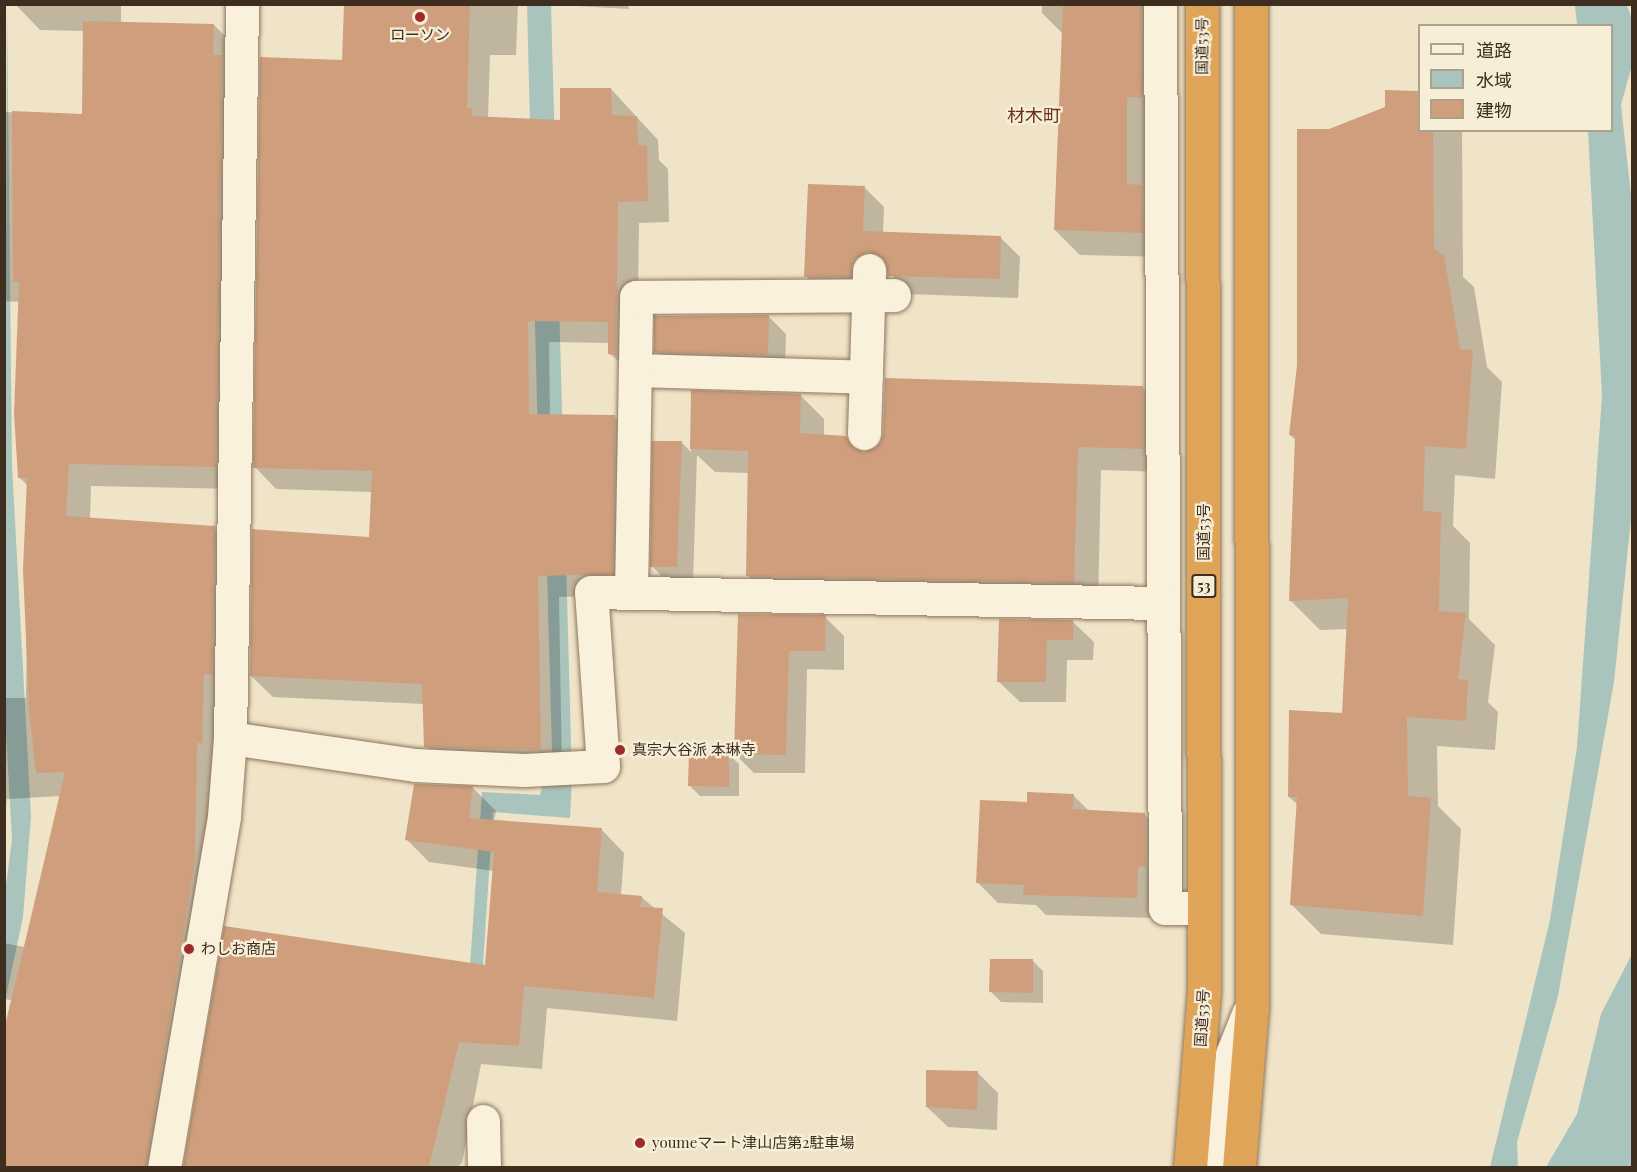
<!DOCTYPE html>
<html>
<head>
<meta charset="utf-8">
<style>
  body { margin:0 }
  #map { position:relative; width:1637px; height:1172px; overflow:hidden; background:#f0e4c8; font-family:"Playfair Display","Noto Sans JP",serif }
  div>[style] { position:absolute }
  [style*='--x'] { left:calc(var(--x)*1px); top:calc(var(--y)*1px); width:calc(var(--w)*1px); rotate:calc(var(--a)*1deg) }
  .water>* { inset:0; background:#a9c4bc }
  .shadow>* { inset:0; background:#0003 }
  .building>* { inset:0; background:#cf9f7d }
  .roads { filter:drop-shadow(0 0 2px #8d765c) drop-shadow(0 0 2px #8d765c) }
  .street>* { height:33px; margin:-16.5px; padding:0 16.5px; transform-origin:16.5px; border-radius:16.5px; background:#faf1dc }
  .highway>* { height:33px; margin:-16.5px; padding:0 16.5px; transform-origin:16.5px; border-radius:16.5px; background:#e0a458 }
  .dots>* { width:16px; height:16px; translate:-50% -50%; box-sizing:border-box; border:3px solid #f7eed8; border-radius:50% }
  span { translate:-50% -50%; white-space:nowrap; text-align:center; line-height:1.15; -webkit-text-stroke:4.5px #f7eed8; paint-order:stroke }
  .shield-label span { padding:2px 4px; background:#f7eed8; border:2px solid; border-radius:4px; -webkit-text-stroke-width:0 }
  .shield-label { font-size:14px; color:#3d2e20; font-weight:700 }
  .poi-label { font-size:15px; color:#3d2e20 }
  .left { translate:0 -50%; text-align:left }
  .street-label { font-size:15px; color:#3d2e20 }
  .quarter-label { font-size:18px; color:#6b2e1e }
  .frame { position:absolute; inset:0; border:6px solid #3d2e20; pointer-events:none }
  .legend { position:absolute; left:1418px; top:24px; width:195px; height:108px; box-sizing:border-box; background:#f7eed8; border:2px solid #ada18e; margin:0; padding:8px 10px; list-style:none; font-size:18px; color:#3d2e20 }
  .legend li { display:flex; align-items:center; gap:12px; height:30px }
  .legend b { width:30px; border:2px solid #ada18e }
</style>
</head>
<body>
<div id="map">
  <div class="water">
    <div style="clip-path:polygon(7px 5px,12px 465px,31px 817px,23px 917px,5px 1002px,4px 901px,12px 839px,4px 699px)"></div>
    <div style="clip-path:polygon(527px 5px,551px 5px,572px 780px,570px 818px,493px 812px,481px 995px,468px 994px,482px 792px,540px 795px,552px 752px,545px 500px,539px 484px)"></div>
    <div style="clip-path:polygon(1575px 5px,1627px 5px,1632px 20px,1632px 65px,1621px 105px,1632px 204px,1631px 519px,1614px 682px,1558px 996px,1517px 1142px,1518px 1167px,1490px 1167px,1550px 920px,1577px 747px,1602px 396px,1588px 131px,1612px 130px,1612px 26px,1577px 25px)"></div>
    <div style="clip-path:polygon(1632px 954px,1632px 1167px,1546px 1167px,1577px 1114px,1601px 1014px)"></div>
  </div>
  <div class="shadow">
    <div style="clip-path:polygon(15px 4px,121px 4px,121px 23px,214px 25px,237px 48px,238px 489px,91px 486px,90px 519px,214px 528px,237px 551px,171px 1168px,4px 1168px,4px 1029px,11px 1000px,4px 999px,4px 943px,24px 947px,62px 796px,7px 799px,4px 817px,4px 698px,26px 698px,29px 487px,19px 477px,21px 302px,4px 301px,4px 112px,83px 115px,84px 31px,40px 30px)"></div>
    <div style="clip-path:polygon(346px 4px,518px 4px,516px 55px,490px 55px,488px 119px,561px 122px,611px 89px,658px 140px,659px 160px,668px 169px,669px 222px,639px 223px,637px 376px,610px 354px,610px 343px,549px 342px,550px 416px,615px 417px,636px 438px,634px 595px,559px 597px,562px 771px,447px 768px,426px 746px,424px 704px,273px 697px,251px 676px,371px 539px,373px 492px,276px 489px,255px 467px,343px 61px)"></div>
    <div style="clip-path:polygon(575px 4px,628px 4px,629px 9px,577px 6px)"></div>
    <div style="clip-path:polygon(1042px 4px,1165px 4px,1167px 257px,1080px 255px,1055px 230px,1063px 34px,1042px 13px)"></div>
    <div style="clip-path:polygon(1386px 91px,1420px 92px,1420px 130px,1462px 130px,1463px 277px,1474px 287px,1487px 367px,1502px 382px,1495px 479px,1455px 475px,1453px 526px,1470px 543px,1469px 619px,1495px 645px,1488px 702px,1498px 712px,1495px 750px,1437px 746px,1438px 806px,1461px 829px,1453px 945px,1321px 934px,1291px 904px,1298px 805px,1289px 797px,1344px 715px,1348px 629px,1320px 630px,1290px 600px,1296px 440px,1290px 435px,1329px 130px,1387px 108px)"></div>
    <div style="clip-path:polygon(865px 188px,884px 207px,883px 233px,1000px 237px,1020px 257px,1018px 298px,908px 294px,888px 270px,825px 296px,806px 276px)"></div>
    <div style="clip-path:polygon(768px 316px,786px 334px,785px 372px,673px 369px,655px 351px)"></div>
    <div style="clip-path:polygon(1143px 388px,1166px 412px,1166px 472px,1101px 470px,1098px 606px,772px 599px,748px 576px,749px 473px,715px 472px,697px 455px,693px 583px,668px 583px,652px 566px,681px 442px,691px 452px,692px 392px,800px 395px,824px 419px,824px 436px,845px 438px,864px 453px)"></div>
    <div style="clip-path:polygon(739px 615px,825px 617px,844px 636px,844px 670px,807px 669px,805px 773px,754px 773px,735px 754px)"></div>
    <div style="clip-path:polygon(1000px 620px,1073px 622px,1094px 642px,1093px 660px,1067px 660px,1066px 702px,1020px 702px,999px 682px)"></div>
    <div style="clip-path:polygon(728px 754px,739px 764px,739px 796px,700px 796px,690px 786px)"></div>
    <div style="clip-path:polygon(416px 785px,473px 788px,496px 811px,494px 821px,601px 829px,624px 853px,621px 895px,641px 897px,685px 933px,677px 1021px,547px 1008px,542px 1069px,481px 1064px,462px 1163px,456px 1168px,184px 1168px,225px 928px,486px 967px,494px 871px,429px 862px,406px 839px)"></div>
    <div style="clip-path:polygon(1073px 795px,1089px 811px,1145px 815px,1165px 835px,1157px 918px,1046px 915px,1036px 905px,998px 903px,978px 883px,1028px 804px)"></div>
    <div style="clip-path:polygon(1032px 960px,1043px 971px,1043px 1003px,1001px 1002px,991px 992px)"></div>
    <div style="clip-path:polygon(977px 1072px,998px 1093px,997px 1130px,948px 1127px,927px 1107px)"></div>
  </div>
  <div class="building">
    <div style="clip-path:polygon(344px 4px,470px 4px,467px 108px,472px 108px,472px 116px,560px 120px,560px 88px,611px 88px,612px 115px,637px 116px,638px 145px,647px 146px,648px 201px,618px 202px,616px 355px,608px 354px,608px 322px,528px 321px,529px 414px,615px 415px,613px 574px,538px 576px,541px 750px,424px 747px,422px 684px,250px 676px,252px 529px,369px 537px,372px 471px,253px 468px,260px 57px,342px 60px)"></div>
    <div style="clip-path:polygon(1063px 4px,1141px 4px,1142px 98px,1127px 97px,1127px 184px,1142px 185px,1143px 233px,1054px 230px)"></div>
    <div style="clip-path:polygon(83px 21px,214px 24px,213px 55px,222px 55px,216px 467px,69px 464px,66px 516px,215px 526px,212px 675px,204px 674px,202px 743px,197px 743px,195px 860px,146px 1167px,4px 1167px,4px 1032px,65px 772px,36px 773px,29px 710px,23px 569px,27px 478px,18px 478px,14px 414px,19px 282px,13px 281px,12px 111px,82px 114px)"></div>
    <div style="clip-path:polygon(1385px 90px,1419px 91px,1419px 130px,1433px 130px,1434px 249px,1444px 255px,1460px 349px,1473px 350px,1466px 449px,1425px 446px,1423px 511px,1441px 512px,1439px 611px,1466px 613px,1458px 679px,1468px 680px,1466px 721px,1407px 717px,1408px 796px,1431px 798px,1423px 916px,1290px 905px,1297px 797px,1288px 797px,1289px 710px,1342px 713px,1348px 598px,1289px 601px,1295px 436px,1289px 435px,1297px 365px,1297px 129px,1329px 129px,1385px 107px)"></div>
    <div style="clip-path:polygon(808px 184px,865px 186px,863px 231px,1001px 236px,1000px 279px,888px 276px,885px 261px,869px 251px,853px 260px,850px 277px,804px 277px)"></div>
    <div style="clip-path:polygon(769px 315px,768px 355px,654px 352px,654px 316px)"></div>
    <div style="clip-path:polygon(885px 378px,1143px 386px,1143px 449px,1078px 447px,1074px 583px,746px 576px,748px 451px,690px 449px,691px 390px,801px 394px,800px 433px,846px 436px,854px 449px,864px 452px,880px 443px,883px 434px)"></div>
    <div style="clip-path:polygon(652px 441px,682px 441px,677px 567px,650px 567px)"></div>
    <div style="clip-path:polygon(738px 614px,826px 615px,825px 651px,789px 651px,786px 755px,734px 754px)"></div>
    <div style="clip-path:polygon(999px 619px,1073px 620px,1073px 640px,1047px 640px,1046px 682px,997px 682px)"></div>
    <div style="clip-path:polygon(689px 752px,729px 752px,729px 787px,688px 786px)"></div>
    <div style="clip-path:polygon(414px 784px,473px 786px,469px 818px,602px 828px,597px 892px,642px 896px,640px 907px,663px 908px,654px 998px,524px 986px,519px 1046px,459px 1042px,429px 1167px,183px 1167px,224px 926px,485px 965px,494px 852px,405px 840px)"></div>
    <div style="clip-path:polygon(1027px 792px,1074px 794px,1073px 809px,1145px 813px,1146px 866px,1138px 867px,1137px 898px,1023px 895px,1024px 885px,976px 883px,980px 800px,1027px 802px)"></div>
    <div style="clip-path:polygon(990px 959px,1033px 959px,1033px 993px,989px 992px)"></div>
    <div style="clip-path:polygon(926px 1070px,978px 1071px,977px 1110px,926px 1107px)"></div>
  </div>
  <div class="roads">
    <div class="street">
      <div style="--x:1160;--y:4;--w:904;--a:89.68"></div>
      <div style="--x:1165;--y:908;--w:39;--a:0"></div>
      <div style="--x:635;--y:370;--w:231;--a:1.7"></div>
      <div style="--x:864;--y:433;--w:163;--a:-88.2"></div>
      <div style="--x:631;--y:593;--w:296;--a:-89"></div>
      <div style="--x:636;--y:297;--w:258;--a:-0.4"></div>
      <div style="--x:230;--y:738;--w:187;--a:8.3"></div>
      <div style="--x:415;--y:765;--w:109;--a:2.6"></div>
      <div style="--x:524;--y:770;--w:79;--a:-2.9"></div>
      <div style="--x:603;--y:766;--w:174;--a:-93.9"></div>
      <div style="--x:591;--y:592;--w:570;--a:1.11"></div>
      <div style="--x:483;--y:1121;--w:47;--a:88.8"></div>
      <div style="--x:164;--y:1168;--w:357;--a:-80.3"></div>
      <div style="--x:224;--y:816;--w:78;--a:-85.6"></div>
      <div style="--x:230;--y:738;--w:734;--a:-89.06"></div>
      <div style="--x:1217;--y:1168;--w:115;--a:-82.5"></div>
      <div style="--x:1232;--y:1054;--w:43;--a:-68.2"></div>
    </div>
    <div class="highway">
      <div style="--x:1190;--y:1168;--w:178;--a:-85.5"></div>
      <div style="--x:1204;--y:991;--w:987;--a:-90.12"></div>
      <div style="--x:1239;--y:1168;--w:162;--a:-85.4"></div>
      <div style="--x:1252;--y:1007;--w:1003;--a:-90.06"></div>
    </div>
  </div>
  <div class="dots">
    <div style="left:420px;top:17px;background:#9e2a2b"></div>
    <div style="left:620px;top:750px;background:#9e2a2b"></div>
    <div style="left:189px;top:949px;background:#9e2a2b"></div>
    <div style="left:640px;top:1143px;background:#9e2a2b"></div>
  </div>
  <div class="shield-label">
    <span style="left:1204px;top:586px">53</span>
  </div>
  <div class="poi-label">
    <span style="left:420px;top:35px">ローソン</span>
    <span class="left" style="left:632px;top:750px">真宗大谷派 本琳寺</span>
    <span class="left" style="left:201px;top:949px">わしお商店</span>
    <span class="left" style="left:652px;top:1143px">youmeマート津山店第2駐車場</span>
  </div>
  <div class="street-label">
    <span style="left:1202px;top:46px;rotate:-90deg">国道53号</span>
    <span style="left:1204px;top:532px;rotate:-90deg">国道53号</span>
    <span style="left:1202px;top:1018px;rotate:-87deg">国道53号</span>
  </div>
  <div class="quarter-label">
    <span style="left:1034px;top:115px">材木町</span>
  </div>
  <div class="frame"></div>
  <ul class="legend">
  <li><b style="height:8px;background:#faf1dc"></b>道路</li>
  <li><b style="height:16px;background:#a9c4bc"></b>水域</li>
  <li><b style="height:16px;background:#cf9f7d"></b>建物</li>
  </ul>
</div>
</body>
</html>
